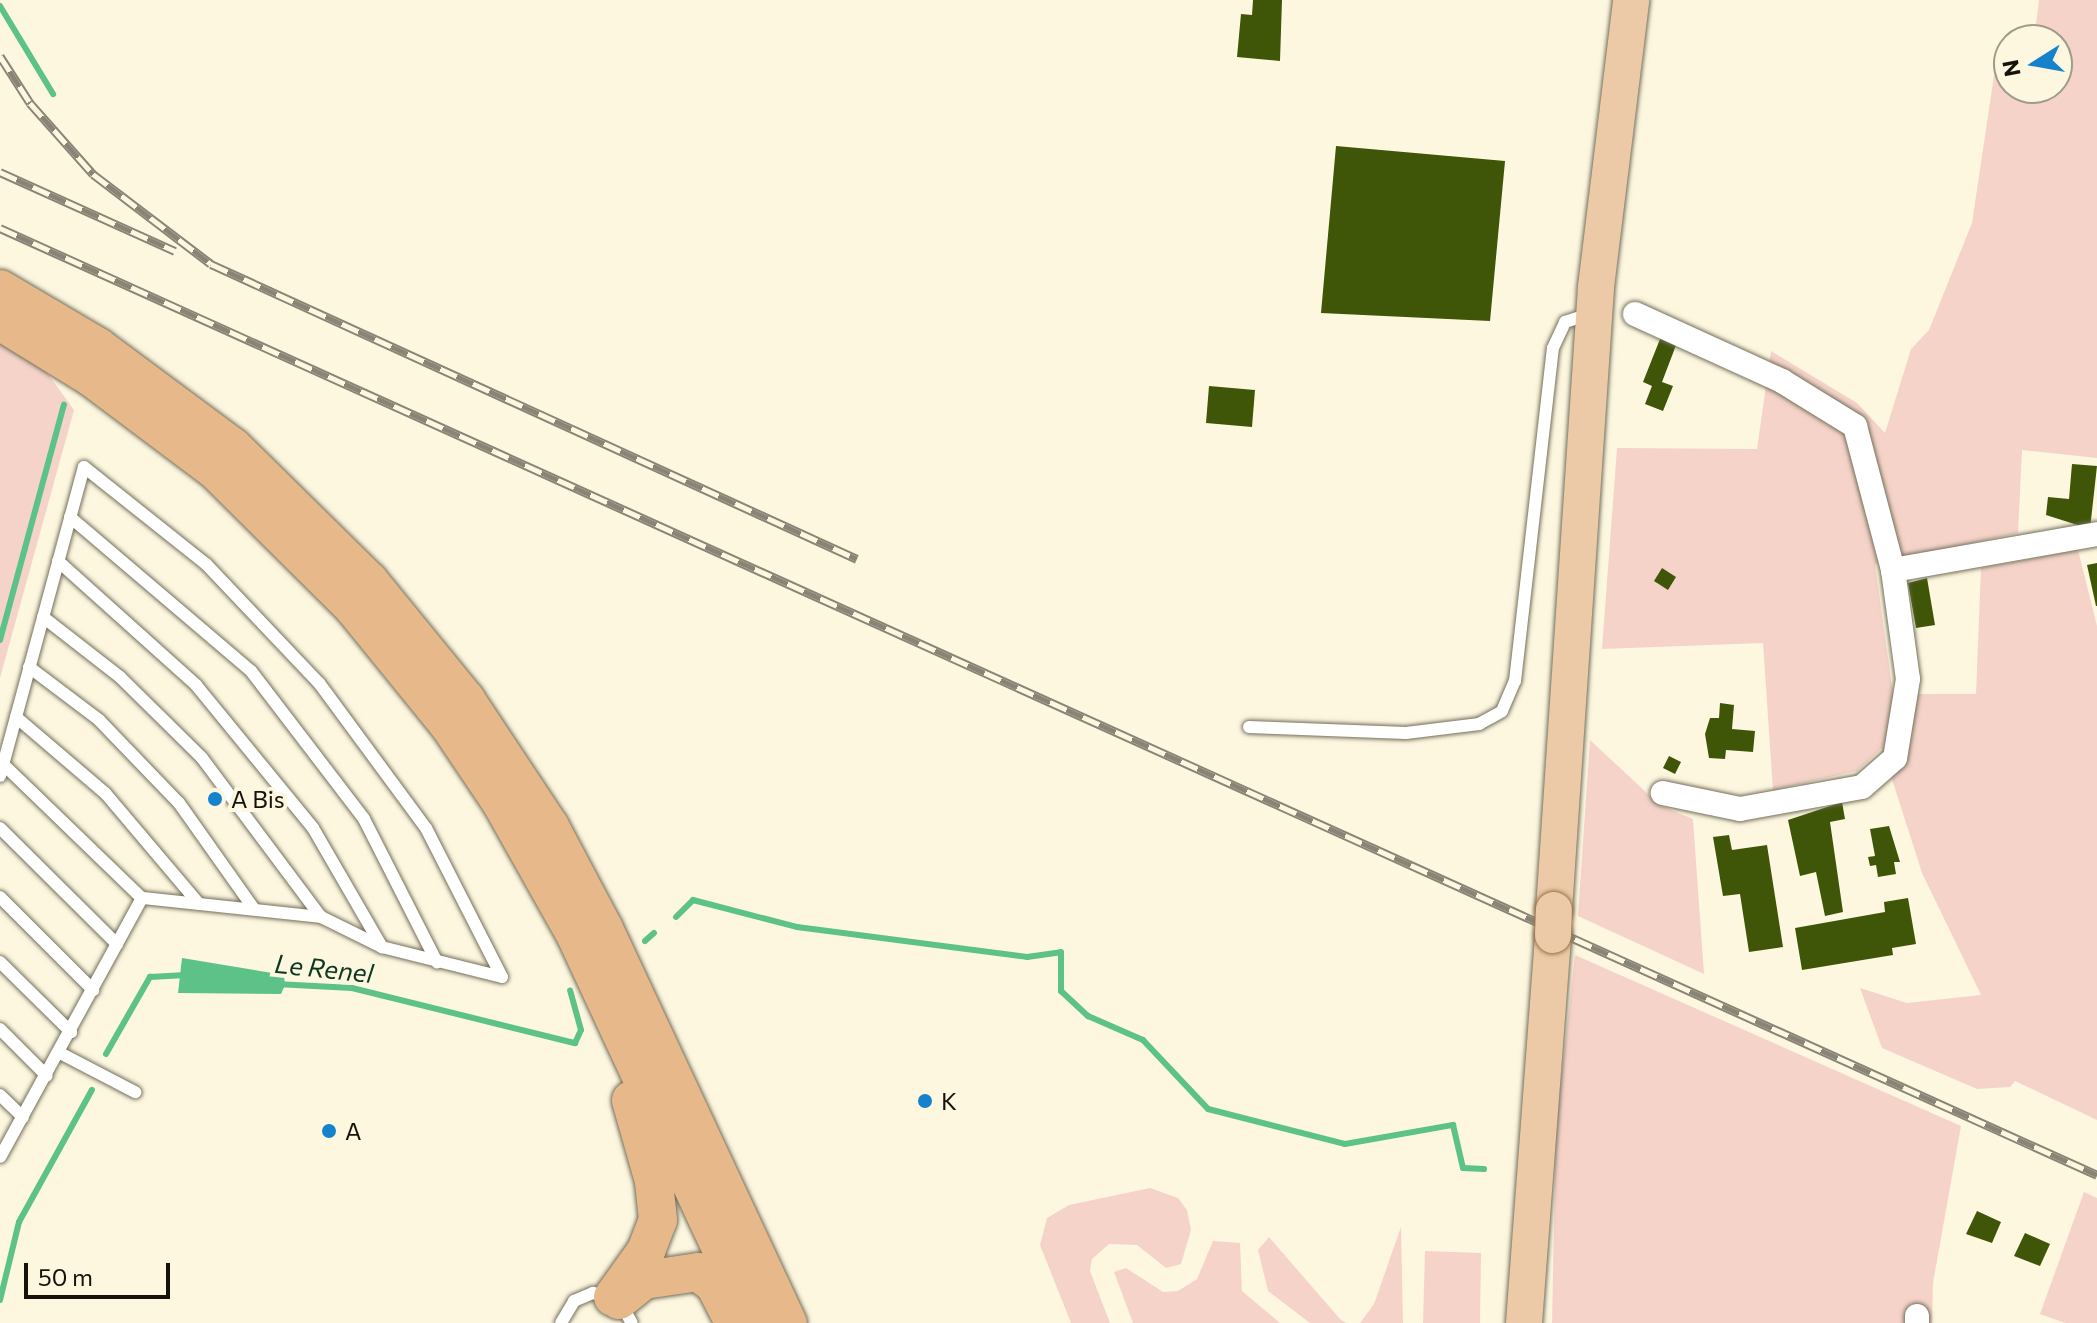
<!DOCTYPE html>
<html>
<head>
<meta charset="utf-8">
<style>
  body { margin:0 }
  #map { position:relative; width:2097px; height:1323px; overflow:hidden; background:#fdf7e0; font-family:Commissioner,sans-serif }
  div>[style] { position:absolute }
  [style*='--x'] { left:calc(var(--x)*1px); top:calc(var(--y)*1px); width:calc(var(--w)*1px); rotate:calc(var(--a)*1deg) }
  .green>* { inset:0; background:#f5d3c9 }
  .water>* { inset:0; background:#5dc287 }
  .stream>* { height:6px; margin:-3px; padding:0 3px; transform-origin:3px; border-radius:3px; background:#5dc287 }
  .building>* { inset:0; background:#3f5608 }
  .roads { filter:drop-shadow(0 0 2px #746f5b) drop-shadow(0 0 2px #746f5b) }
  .service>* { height:12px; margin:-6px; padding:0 6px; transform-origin:6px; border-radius:6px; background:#fff }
  .minor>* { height:24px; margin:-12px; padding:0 12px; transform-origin:12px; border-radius:12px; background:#fff }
  .primary>* { height:36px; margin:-18px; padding:0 18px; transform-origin:18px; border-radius:18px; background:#eccaa7 }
  .trunk>* { height:38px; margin:-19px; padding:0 19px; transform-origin:19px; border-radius:19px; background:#e6b88a }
  .rail>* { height:9px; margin-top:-4.5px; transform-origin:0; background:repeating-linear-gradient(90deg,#fdf7e0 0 18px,#898576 0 36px); box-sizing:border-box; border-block:2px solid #898576 }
  .bridges { filter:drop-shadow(0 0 2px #98734a) drop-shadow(0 0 2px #98734a) }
  .primary-bridge>* { height:36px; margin:-18px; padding:0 18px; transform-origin:18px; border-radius:18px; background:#eccaa7 }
  .dots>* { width:22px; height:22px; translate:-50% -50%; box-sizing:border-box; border:4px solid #fdf7e0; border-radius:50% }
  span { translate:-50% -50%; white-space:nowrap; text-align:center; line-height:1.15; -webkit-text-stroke:8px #fdf7e0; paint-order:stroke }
  .poi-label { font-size:24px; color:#14120a }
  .left { translate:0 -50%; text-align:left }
  .water-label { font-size:26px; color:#0c3720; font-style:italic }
  .north { position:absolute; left:1993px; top:24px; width:80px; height:80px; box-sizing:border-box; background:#fdf7e0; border:2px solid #a09b8a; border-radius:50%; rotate:259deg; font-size:22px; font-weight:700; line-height:32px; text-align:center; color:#14120a }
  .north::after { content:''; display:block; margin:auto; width:28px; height:36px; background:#1483cc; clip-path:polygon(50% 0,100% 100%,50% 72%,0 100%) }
  .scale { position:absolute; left:24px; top:1263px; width:146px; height:36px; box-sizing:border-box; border:4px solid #14120a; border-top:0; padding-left:10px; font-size:24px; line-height:28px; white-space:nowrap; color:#14120a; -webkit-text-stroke:6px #fdf7e0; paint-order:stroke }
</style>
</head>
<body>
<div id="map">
  <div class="green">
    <div style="clip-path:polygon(2039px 0,2097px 0,2097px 458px,2022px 450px,2018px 533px,1875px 564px,1893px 694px,1976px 694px,1981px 568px,2078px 550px,2097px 626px,2097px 1120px,2015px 1081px,2010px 1087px,1977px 1089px,1882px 1048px,1860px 988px,1907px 1003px,1981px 995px,1922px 873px,1882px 748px,1857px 771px,1773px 790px,1763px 643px,1602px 649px,1617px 448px,1757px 449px,1771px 351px,1857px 403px,1885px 433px,1911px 349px,1929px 330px,1972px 223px,1996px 62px,2009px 63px,2009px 88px,2057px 88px,2057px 40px,2034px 40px)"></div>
    <div style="clip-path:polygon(0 342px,40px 363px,74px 410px,0 678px)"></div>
    <div style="clip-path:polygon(1590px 740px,1661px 806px,1693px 819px,1704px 974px,1578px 916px)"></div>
    <div style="clip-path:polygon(1575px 955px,1961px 1126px,1933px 1283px,1932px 1323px,1552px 1323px,1556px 1126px)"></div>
    <div style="clip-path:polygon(1150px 1188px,1178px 1198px,1187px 1210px,1191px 1230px,1181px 1264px,1166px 1268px,1137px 1245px,1109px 1244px,1092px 1259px,1090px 1271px,1110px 1323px,1071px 1323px,1040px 1245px,1047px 1218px,1069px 1205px)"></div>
    <div style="clip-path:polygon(2084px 1192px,2097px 1198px,2097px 1323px,2065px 1323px,2040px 1314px)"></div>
    <div style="clip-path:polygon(1401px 1227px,1403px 1323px,1360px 1323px,1374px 1304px)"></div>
    <div style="clip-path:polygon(1269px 1237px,1340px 1319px,1346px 1323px,1310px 1323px,1268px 1291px,1258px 1250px)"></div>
    <div style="clip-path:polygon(1213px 1241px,1240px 1243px,1242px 1291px,1280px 1323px,1133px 1323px,1114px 1272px,1126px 1268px,1163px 1292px,1178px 1291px,1197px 1279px)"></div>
    <div style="clip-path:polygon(1425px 1251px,1481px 1253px,1480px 1323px,1423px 1323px)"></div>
  </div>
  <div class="water">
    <div style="clip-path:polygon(182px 958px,284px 975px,285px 985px,281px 994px,178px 993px)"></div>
  </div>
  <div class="stream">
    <div style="--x:0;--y:6;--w:103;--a:58.9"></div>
    <div style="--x:0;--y:640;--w:244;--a:-74.8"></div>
    <div style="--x:676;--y:917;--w:24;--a:-45"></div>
    <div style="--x:693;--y:900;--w:107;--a:14.6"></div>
    <div style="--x:797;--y:927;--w:232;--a:7.4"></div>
    <div style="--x:1027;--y:957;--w:34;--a:-8"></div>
    <div style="--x:1061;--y:952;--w:39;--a:90"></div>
    <div style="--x:1061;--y:991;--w:37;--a:43"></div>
    <div style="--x:1088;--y:1016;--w:60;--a:23.6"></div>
    <div style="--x:1143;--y:1040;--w:95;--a:46.7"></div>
    <div style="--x:1208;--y:1109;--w:141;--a:14.3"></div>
    <div style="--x:1345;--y:1144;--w:110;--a:-10"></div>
    <div style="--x:1453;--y:1125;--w:44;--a:76.9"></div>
    <div style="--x:1463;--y:1168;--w:21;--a:3"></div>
    <div style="--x:645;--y:941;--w:12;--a:-42"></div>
    <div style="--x:276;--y:984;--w:76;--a:3"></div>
    <div style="--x:352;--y:988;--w:230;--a:13.9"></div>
    <div style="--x:575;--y:1043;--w:14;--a:-65"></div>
    <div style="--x:581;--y:1030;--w:41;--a:-105.4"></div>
    <div style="--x:106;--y:1054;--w:89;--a:-60.3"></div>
    <div style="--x:150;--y:977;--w:36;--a:-3"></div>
    <div style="--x:0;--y:1300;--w:80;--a:-76.3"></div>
    <div style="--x:19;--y:1222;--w:151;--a:-61.1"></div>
  </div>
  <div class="building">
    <div style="clip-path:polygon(1253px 0,1282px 0,1280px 61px,1237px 57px,1241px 14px,1252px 15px)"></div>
    <div style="clip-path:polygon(1336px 146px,1505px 161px,1490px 321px,1321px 313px)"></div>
    <div style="clip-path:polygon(1662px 334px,1678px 340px,1662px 382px,1673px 386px,1663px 411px,1645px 404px,1652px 386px,1643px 382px)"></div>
    <div style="clip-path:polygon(1209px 386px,1255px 390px,1252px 427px,1206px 423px)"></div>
    <div style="clip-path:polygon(2072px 464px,2097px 466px,2090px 529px,2046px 515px,2048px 497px,2069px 499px)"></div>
    <div style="clip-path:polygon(2097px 563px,2097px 606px,2096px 606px,2087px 565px)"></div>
    <div style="clip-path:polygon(1662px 568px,1676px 577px,1668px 590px,1654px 581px)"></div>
    <div style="clip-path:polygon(1927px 578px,1935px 625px,1916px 628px,1908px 583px)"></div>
    <div style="clip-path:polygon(1720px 703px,1734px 705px,1732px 729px,1755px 731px,1753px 752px,1726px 750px,1725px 759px,1709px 758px,1705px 734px,1710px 718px,1719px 718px)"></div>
    <div style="clip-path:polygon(1669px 756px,1681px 762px,1675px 774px,1663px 768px)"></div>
    <div style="clip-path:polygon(1842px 802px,1845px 819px,1830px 822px,1843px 912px,1825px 916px,1816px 872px,1800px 876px,1788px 820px)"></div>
    <div style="clip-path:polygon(1889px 826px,1900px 862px,1894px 862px,1896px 874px,1878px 877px,1876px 865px,1870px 866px,1868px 857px,1875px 856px,1870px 829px)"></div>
    <div style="clip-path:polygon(1729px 835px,1732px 850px,1767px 845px,1783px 947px,1749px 952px,1740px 894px,1723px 896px,1713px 837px)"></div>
    <div style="clip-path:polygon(1908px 898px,1916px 944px,1892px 948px,1893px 955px,1802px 970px,1795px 928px,1885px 912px,1884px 902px)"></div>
    <div style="clip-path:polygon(1977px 1211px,2001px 1222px,1992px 1243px,1966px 1234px)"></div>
    <div style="clip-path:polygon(2025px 1233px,2050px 1244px,2040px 1266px,2014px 1256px)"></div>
  </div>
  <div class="roads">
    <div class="service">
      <div style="--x:70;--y:517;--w:238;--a:40.4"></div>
      <div style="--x:251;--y:671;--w:186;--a:52.6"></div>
      <div style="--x:364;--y:819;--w:161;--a:63"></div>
      <div style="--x:58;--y:561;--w:186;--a:41.9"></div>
      <div style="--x:196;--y:685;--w:185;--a:50.7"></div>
      <div style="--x:313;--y:828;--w:138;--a:59.9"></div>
      <div style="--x:43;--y:617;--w:98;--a:37.9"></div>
      <div style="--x:120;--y:677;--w:115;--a:44.6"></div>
      <div style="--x:202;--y:758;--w:199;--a:53.2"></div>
      <div style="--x:29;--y:667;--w:88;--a:37.1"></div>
      <div style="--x:99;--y:720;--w:115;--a:46.1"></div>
      <div style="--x:179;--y:803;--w:130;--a:54.7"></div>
      <div style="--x:16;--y:717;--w:118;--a:40.5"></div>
      <div style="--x:106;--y:794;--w:144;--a:49.8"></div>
      <div style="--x:1249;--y:727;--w:157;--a:2.2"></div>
      <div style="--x:1406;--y:733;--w:74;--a:-7"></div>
      <div style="--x:1479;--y:724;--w:26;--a:-29"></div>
      <div style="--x:1502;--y:711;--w:33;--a:-67"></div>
      <div style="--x:1515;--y:681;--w:335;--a:-83.5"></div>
      <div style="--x:1553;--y:348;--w:29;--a:-65"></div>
      <div style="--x:1565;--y:322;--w:25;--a:-18"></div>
      <div style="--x:3;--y:764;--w:193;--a:44"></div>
      <div style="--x:0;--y:776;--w:320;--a:-74.8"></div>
      <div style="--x:84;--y:467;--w:156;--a:38.5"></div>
      <div style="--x:206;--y:564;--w:164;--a:46.5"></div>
      <div style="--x:319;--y:683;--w:180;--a:53.6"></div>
      <div style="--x:426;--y:828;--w:167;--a:63"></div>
      <div style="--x:502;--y:977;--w:124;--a:-166"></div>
      <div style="--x:382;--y:947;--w:68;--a:-153.8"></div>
      <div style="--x:321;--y:917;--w:180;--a:-173.9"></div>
      <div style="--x:142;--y:898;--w:295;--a:118.7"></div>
      <div style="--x:0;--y:828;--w:165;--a:44.8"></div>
      <div style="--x:0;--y:897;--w:132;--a:45"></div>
      <div style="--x:0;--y:962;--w:100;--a:44.6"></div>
      <div style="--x:0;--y:1029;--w:66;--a:45"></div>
      <div style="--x:60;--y:1053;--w:85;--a:27.5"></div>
      <div style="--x:0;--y:1095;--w:32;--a:44"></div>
      <div style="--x:561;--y:1323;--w:26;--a:-59"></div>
      <div style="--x:574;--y:1301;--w:21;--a:-23"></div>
      <div style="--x:593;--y:1293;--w:27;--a:15"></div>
      <div style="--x:619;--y:1300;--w:26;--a:61"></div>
    </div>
    <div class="minor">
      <div style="--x:1635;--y:314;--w:162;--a:24.5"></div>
      <div style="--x:1782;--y:381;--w:86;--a:31.7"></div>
      <div style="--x:1855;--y:426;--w:149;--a:75.2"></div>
      <div style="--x:1893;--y:570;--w:110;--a:82.2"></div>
      <div style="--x:1908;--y:679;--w:80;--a:99.3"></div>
      <div style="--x:1895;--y:758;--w:44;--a:138.7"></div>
      <div style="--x:1862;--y:787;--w:124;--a:169.8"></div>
      <div style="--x:1740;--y:809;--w:79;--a:-168.3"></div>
      <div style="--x:1893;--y:570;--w:207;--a:-10"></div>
      <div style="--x:1917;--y:1316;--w:7;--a:90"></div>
    </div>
    <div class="primary">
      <div style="--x:1554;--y:910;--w:624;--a:-86.14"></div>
      <div style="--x:1596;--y:287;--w:289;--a:-83"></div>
      <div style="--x:1524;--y:1323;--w:389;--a:-85.7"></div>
    </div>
    <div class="trunk">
      <div style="--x:0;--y:289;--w:114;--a:30.6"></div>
      <div style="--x:98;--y:347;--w:169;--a:36.6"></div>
      <div style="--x:234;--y:448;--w:190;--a:44.6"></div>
      <div style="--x:369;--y:581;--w:154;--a:50.8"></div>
      <div style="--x:466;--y:700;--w:152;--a:56.5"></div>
      <div style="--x:550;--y:827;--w:115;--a:62.1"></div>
      <div style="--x:604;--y:929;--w:435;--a:65"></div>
      <div style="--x:0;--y:321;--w:107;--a:31.6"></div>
      <div style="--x:91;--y:377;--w:156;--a:36.9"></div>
      <div style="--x:216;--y:471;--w:193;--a:44.8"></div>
      <div style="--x:353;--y:607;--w:152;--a:50.9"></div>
      <div style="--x:449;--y:725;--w:95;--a:56.1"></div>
      <div style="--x:502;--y:804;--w:151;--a:60.7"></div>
      <div style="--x:576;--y:936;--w:427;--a:65.1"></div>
      <div style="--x:613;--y:1297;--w:57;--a:-54.3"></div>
      <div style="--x:646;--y:1251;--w:33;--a:-69"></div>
      <div style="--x:658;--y:1220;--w:39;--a:-96"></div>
      <div style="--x:654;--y:1181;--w:84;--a:-105.9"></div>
      <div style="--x:619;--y:1300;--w:32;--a:-39"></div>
      <div style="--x:644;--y:1280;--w:55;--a:-8.4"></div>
      <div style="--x:698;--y:1272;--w:21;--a:37"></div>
      <div style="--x:715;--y:1285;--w:39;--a:63"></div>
    </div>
  </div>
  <div class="rail">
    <div style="--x:0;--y:56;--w:56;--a:57.4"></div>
    <div style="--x:30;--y:103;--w:95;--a:48.4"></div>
    <div style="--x:93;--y:174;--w:148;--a:37.3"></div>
    <div style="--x:211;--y:264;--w:710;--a:24.54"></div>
    <div style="--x:0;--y:172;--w:192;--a:24.3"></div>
    <div style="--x:0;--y:228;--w:2301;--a:24.3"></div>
  </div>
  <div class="bridges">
    <div class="primary-bridge">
      <div style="--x:1553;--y:935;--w:25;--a:-88"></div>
    </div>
  </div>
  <div class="dots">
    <div style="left:215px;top:799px;background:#1483cc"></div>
    <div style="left:925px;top:1101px;background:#1483cc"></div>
    <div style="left:329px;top:1131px;background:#1483cc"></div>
  </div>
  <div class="poi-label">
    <span class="left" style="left:231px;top:799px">A Bis</span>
    <span class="left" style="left:941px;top:1101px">K</span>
    <span class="left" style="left:345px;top:1131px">A</span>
  </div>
  <div class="water-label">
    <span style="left:324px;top:968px;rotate:6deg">Le Renel</span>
  </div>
  <div class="north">N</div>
  <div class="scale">50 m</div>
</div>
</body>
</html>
